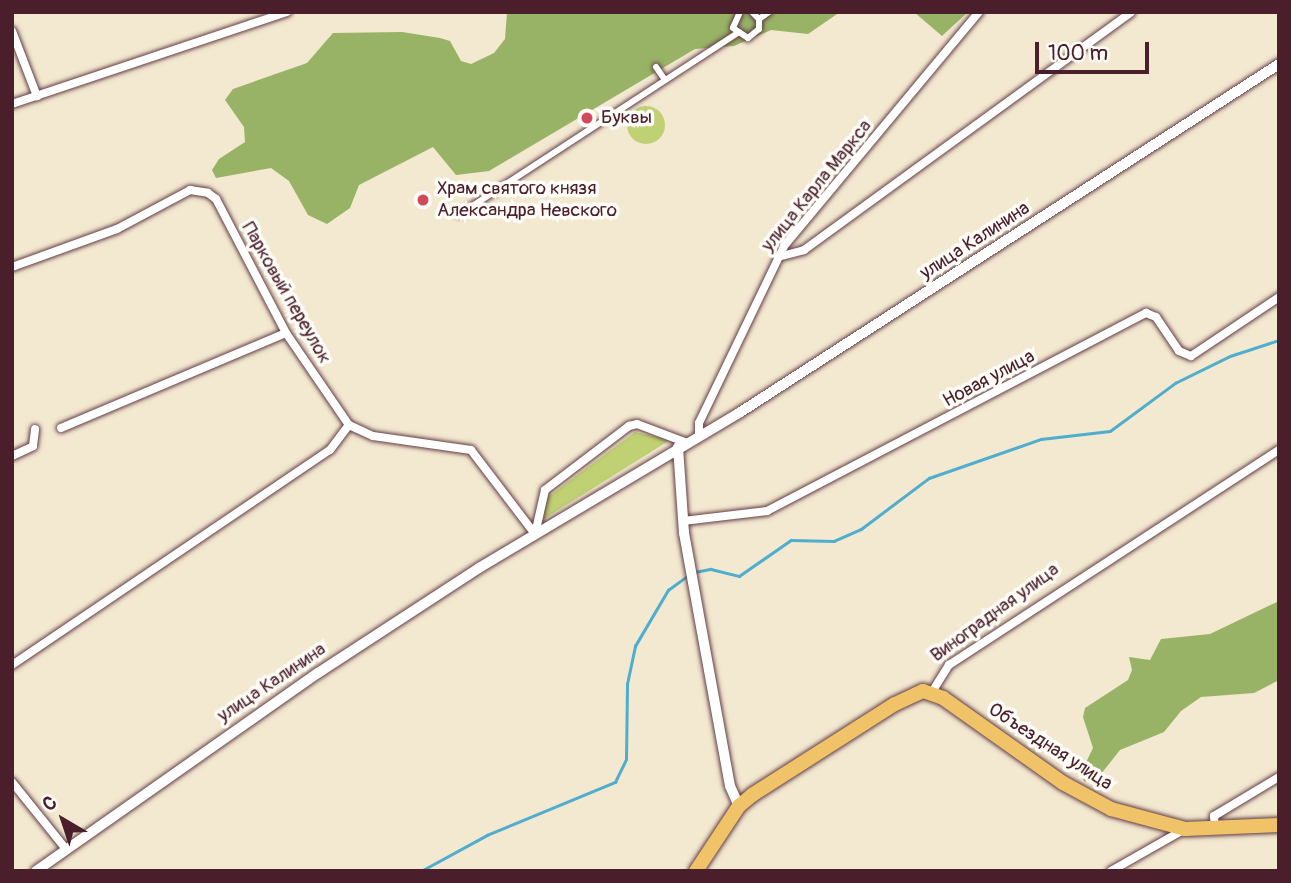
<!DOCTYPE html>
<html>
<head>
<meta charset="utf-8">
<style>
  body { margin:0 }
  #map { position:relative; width:1291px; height:883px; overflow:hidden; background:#f3e8d0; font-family:Pangolin,sans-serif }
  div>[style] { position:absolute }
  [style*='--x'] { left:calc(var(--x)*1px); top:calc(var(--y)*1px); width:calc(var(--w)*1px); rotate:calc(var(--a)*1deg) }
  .green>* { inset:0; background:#c0d174 }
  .round { border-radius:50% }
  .forest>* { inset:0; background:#98b366 }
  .stream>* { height:2.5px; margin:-1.25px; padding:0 1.25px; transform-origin:1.25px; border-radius:1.25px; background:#4fadcd }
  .roads { filter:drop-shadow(0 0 2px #633d44) drop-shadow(0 0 2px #633d44) }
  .pedestrian>* { height:6px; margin:-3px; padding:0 3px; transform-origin:3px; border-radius:3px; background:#fff }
  .minor>* { height:8px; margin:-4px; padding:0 4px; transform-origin:4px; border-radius:4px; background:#fff }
  .tertiary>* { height:10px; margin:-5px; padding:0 5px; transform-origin:5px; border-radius:5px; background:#fff }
  .primary>* { height:14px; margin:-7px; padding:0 7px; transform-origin:7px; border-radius:7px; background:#f1c369 }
  .dots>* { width:19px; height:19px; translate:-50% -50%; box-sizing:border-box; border:4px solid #fdfcf7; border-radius:50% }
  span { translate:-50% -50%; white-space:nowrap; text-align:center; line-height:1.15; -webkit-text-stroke:7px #fdfcf7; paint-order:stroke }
  .poi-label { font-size:19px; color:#4a1f2b }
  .left { translate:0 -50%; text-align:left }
  .street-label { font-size:19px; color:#4a1f2b }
  .frame { position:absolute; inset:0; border:14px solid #4a1f2b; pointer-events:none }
  .north { position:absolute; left:28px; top:785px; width:70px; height:70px; -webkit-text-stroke:5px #fdfcf7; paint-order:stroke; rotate:321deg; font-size:19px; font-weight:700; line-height:28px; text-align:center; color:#4a1f2b }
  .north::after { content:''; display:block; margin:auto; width:24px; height:32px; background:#4a1f2b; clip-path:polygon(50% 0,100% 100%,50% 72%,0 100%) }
  .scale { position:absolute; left:1035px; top:42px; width:114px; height:32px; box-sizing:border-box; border:4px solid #4a1f2b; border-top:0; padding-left:9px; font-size:21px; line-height:24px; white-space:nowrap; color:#4a1f2b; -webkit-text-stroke:5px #fdfcf7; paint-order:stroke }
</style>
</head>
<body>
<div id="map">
  <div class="green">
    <div class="round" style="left:627px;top:106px;width:38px;height:38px"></div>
    <div style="clip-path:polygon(635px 432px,670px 440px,544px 519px,544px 500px)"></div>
  </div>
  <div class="forest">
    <div style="clip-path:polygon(507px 12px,840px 12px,808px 34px,771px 30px,734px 46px,695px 49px,489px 171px,456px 175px,433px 147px,359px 185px,350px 208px,327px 224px,308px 215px,289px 181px,271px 168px,216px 178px,212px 170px,219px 159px,245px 142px,244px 127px,225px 100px,233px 89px,307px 63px,333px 33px,402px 32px,440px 38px,450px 41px,461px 61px,471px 64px,494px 53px,505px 39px)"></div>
    <div style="clip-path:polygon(914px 12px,968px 12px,942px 36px)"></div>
    <div style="clip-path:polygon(1279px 601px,1279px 680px,1254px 693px,1201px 697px,1181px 711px,1164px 732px,1120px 750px,1101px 774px,1085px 782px,1080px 775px,1093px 748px,1083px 717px,1085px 708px,1128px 680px,1132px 670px,1129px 657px,1150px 660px,1161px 639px,1210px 634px)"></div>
  </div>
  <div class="stream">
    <div style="--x:695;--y:572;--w:16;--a:-11"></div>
    <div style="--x:711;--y:569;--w:29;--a:14"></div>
    <div style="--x:739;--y:576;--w:63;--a:-34.7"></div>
    <div style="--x:791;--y:540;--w:43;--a:1.3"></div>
    <div style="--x:834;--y:541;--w:30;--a:-24"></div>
    <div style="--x:861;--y:529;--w:85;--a:-36.9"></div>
    <div style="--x:929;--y:478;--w:119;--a:-19.2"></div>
    <div style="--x:1041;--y:439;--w:69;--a:-6.6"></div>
    <div style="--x:1110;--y:431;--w:81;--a:-36.4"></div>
    <div style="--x:1175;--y:383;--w:61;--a:-26.1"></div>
    <div style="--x:1230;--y:356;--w:52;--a:-18.1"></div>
    <div style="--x:421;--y:871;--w:75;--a:-28.6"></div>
    <div style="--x:487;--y:835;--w:139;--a:-22.5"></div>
    <div style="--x:615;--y:782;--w:25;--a:-64"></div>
    <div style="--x:626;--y:759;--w:75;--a:-89.2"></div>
    <div style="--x:627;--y:684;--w:39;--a:-78"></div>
    <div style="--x:635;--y:646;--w:65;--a:-59.5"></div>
    <div style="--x:668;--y:590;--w:26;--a:-36"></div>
  </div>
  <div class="roads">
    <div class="pedestrian">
      <div style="--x:740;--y:12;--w:17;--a:114"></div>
      <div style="--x:733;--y:28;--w:18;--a:34"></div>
      <div style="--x:748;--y:38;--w:14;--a:-39"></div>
      <div style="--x:759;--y:29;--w:10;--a:-90"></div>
      <div style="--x:759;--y:19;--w:10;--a:-135"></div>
      <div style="--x:759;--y:19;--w:12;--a:-35"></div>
      <div style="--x:656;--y:67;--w:16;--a:55"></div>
      <div style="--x:460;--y:214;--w:330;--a:-33.1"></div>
    </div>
    <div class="minor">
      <div style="--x:12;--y:31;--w:70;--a:69"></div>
      <div style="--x:12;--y:104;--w:290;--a:-18.5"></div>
      <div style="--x:778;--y:257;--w:27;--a:-15"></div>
      <div style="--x:804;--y:250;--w:404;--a:-36"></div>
      <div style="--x:12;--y:267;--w:112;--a:-19.9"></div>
      <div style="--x:117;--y:229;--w:83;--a:-28.1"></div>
      <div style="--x:190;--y:190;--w:18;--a:9"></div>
      <div style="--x:208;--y:193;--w:10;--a:37"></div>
      <div style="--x:216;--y:199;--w:151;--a:62.4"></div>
      <div style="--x:286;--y:333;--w:112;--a:55.6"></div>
      <div style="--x:349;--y:425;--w:26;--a:25"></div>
      <div style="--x:373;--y:436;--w:99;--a:8.1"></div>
      <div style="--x:471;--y:450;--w:106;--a:52.7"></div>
      <div style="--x:61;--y:428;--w:244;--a:-22.9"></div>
      <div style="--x:699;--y:437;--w:14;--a:-90"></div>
      <div style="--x:699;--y:423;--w:196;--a:-64.3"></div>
      <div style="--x:784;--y:246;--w:305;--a:-50.2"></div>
      <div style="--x:12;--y:456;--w:23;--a:-25"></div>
      <div style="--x:33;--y:446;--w:17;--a:-83"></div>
      <div style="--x:683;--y:521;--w:85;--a:-6.8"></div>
      <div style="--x:767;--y:511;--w:428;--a:-27.6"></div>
      <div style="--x:1146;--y:313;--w:11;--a:22"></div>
      <div style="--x:1156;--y:317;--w:41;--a:55.9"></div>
      <div style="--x:1179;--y:351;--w:13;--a:23"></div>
      <div style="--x:1191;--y:356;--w:106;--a:-33.8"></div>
      <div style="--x:535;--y:534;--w:45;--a:-77.2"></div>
      <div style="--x:545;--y:490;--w:106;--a:-37.3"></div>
      <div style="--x:629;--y:426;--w:8;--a:-14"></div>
      <div style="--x:637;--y:424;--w:53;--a:20.8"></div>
      <div style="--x:12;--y:665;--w:384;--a:-34.1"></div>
      <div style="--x:330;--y:450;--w:31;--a:-53"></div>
      <div style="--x:932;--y:692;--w:32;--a:-58"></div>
      <div style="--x:949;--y:665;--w:394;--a:-33.1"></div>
      <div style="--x:12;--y:782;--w:85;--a:51.2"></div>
      <div style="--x:1215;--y:830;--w:14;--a:-94"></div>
      <div style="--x:1214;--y:816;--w:76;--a:-31"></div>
      <div style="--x:1111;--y:871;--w:85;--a:-29.6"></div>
    </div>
    <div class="tertiary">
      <div style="--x:678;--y:447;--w:86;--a:86"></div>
      <div style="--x:684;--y:533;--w:257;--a:79.7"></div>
      <div style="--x:730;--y:786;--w:22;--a:66"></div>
      <div style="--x:36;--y:871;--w:345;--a:-35.1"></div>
      <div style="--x:318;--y:673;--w:192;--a:-33.1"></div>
      <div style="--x:479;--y:568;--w:303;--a:-30.8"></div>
      <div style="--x:739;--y:413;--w:643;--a:-32.87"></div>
    </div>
    <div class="primary">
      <div style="--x:696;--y:871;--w:78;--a:-56.5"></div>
      <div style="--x:739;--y:806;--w:17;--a:-40"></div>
      <div style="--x:752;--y:795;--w:169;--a:-32.5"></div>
      <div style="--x:895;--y:704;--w:31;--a:-25"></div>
      <div style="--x:923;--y:691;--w:21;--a:19"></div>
      <div style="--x:943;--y:698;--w:147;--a:35.3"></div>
      <div style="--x:1063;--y:783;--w:55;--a:28.4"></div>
      <div style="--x:1111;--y:809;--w:77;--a:15.1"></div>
      <div style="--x:1185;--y:829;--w:94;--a:-2.4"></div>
    </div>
  </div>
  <div class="dots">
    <div style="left:587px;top:118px;background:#d1495b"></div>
    <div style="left:423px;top:200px;background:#d1495b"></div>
  </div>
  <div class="poi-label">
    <span class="left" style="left:601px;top:118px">Буквы</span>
    <span class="left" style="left:437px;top:200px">Храм святого князя<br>Александра Невского</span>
  </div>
  <div class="street-label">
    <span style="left:817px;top:186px;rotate:-51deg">улица Карла Маркса</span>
    <span style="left:975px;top:241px;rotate:-33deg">улица Калинина</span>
    <span style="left:286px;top:293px;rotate:60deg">Парковый переулок</span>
    <span style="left:989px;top:379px;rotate:-28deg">Новая улица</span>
    <span style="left:995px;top:613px;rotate:-36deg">Виноградная улица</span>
    <span style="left:272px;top:683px;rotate:-34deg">улица Калинина</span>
    <span style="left:1050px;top:747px;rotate:33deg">Объездная улица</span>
  </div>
  <div class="frame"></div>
  <div class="north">С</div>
  <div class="scale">100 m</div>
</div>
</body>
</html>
